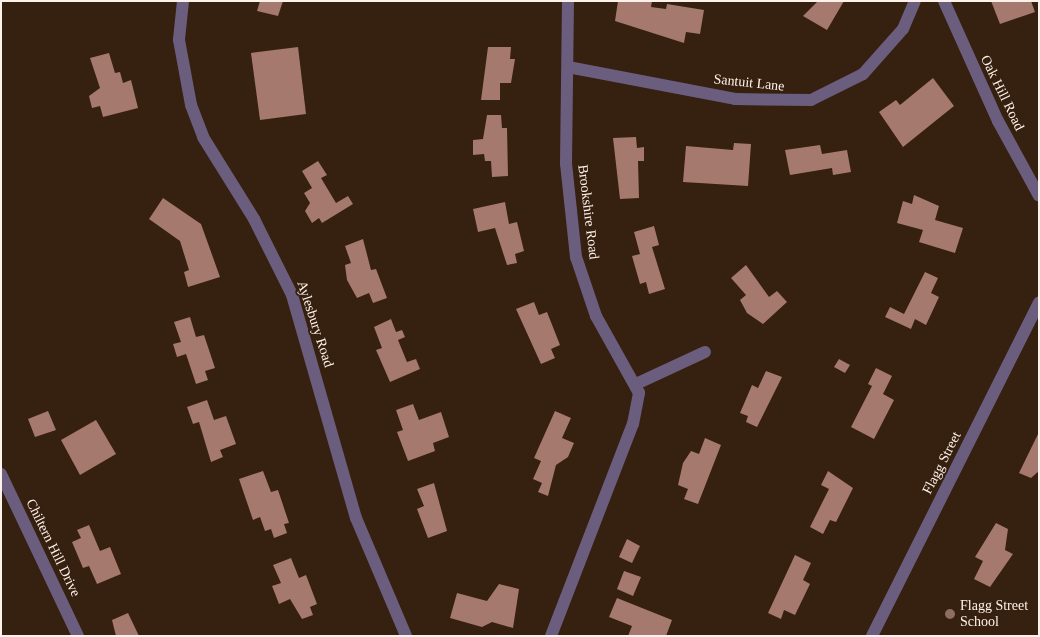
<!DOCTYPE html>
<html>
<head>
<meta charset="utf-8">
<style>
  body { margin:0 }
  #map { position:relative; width:1040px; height:637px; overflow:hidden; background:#36200f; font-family:Georgia,serif }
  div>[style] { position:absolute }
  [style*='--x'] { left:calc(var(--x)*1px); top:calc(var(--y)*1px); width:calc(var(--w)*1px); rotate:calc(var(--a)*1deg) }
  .building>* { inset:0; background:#a5796d }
  .minor>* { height:12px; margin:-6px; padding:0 6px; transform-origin:6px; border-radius:6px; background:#6b5d7e }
  .dots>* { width:14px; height:14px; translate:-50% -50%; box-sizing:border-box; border:2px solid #36200f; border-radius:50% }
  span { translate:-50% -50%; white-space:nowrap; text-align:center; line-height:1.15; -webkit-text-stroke:4px #36200f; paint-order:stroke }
  .street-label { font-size:14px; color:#fff2ea }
  .poi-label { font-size:14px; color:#fff2ea }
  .left { translate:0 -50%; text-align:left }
  .frame { position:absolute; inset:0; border:2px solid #fff2ea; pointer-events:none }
</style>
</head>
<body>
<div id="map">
  <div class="building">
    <div style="clip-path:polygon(260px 1px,283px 1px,278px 16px,257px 11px)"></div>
    <div style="clip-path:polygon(618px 1px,652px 1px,651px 7px,666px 9px,667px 4px,704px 10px,700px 34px,686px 32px,684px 43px,615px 21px)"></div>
    <div style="clip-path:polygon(818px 1px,844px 1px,827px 30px,803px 16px)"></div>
    <div style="clip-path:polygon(991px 1px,1031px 1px,1035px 12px,1000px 24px)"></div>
    <div style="clip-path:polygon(298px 47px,306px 114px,260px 120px,251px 53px)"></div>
    <div style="clip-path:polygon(488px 47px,511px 47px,510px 59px,515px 59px,511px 83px,500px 83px,500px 100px,481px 100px)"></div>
    <div style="clip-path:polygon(109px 53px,115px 73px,120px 72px,123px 83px,131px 80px,138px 108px,103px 117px,100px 106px,92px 108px,89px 96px,100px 88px,90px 58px)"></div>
    <div style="clip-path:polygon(933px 78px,954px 106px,903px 147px,879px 112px,896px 100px,900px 105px)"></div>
    <div style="clip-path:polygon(487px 115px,501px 115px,502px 128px,507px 128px,508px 176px,492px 177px,491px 161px,485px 161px,484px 154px,473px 155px,473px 140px,483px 139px)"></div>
    <div style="clip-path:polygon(636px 137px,637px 148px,644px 147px,644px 161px,638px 161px,639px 198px,620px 199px,613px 138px)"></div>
    <div style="clip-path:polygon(734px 143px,751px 144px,748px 186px,683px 182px,686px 146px,733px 150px)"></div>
    <div style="clip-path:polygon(820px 145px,822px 154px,847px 150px,851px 172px,833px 175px,832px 168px,790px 175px,785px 150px)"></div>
    <div style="clip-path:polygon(318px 161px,327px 175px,321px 178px,336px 203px,348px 196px,353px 204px,322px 223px,319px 218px,312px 223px,305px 211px,310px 203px,304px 193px,312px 188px,302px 171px)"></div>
    <div style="clip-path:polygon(914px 195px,939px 206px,935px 220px,963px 228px,955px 253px,919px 242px,923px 230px,897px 223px,903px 201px,912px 204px)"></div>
    <div style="clip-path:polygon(163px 198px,201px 224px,220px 277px,188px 287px,184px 272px,189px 270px,180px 241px,149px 219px)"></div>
    <div style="clip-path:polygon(505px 202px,509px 224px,517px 222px,524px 251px,515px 254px,517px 263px,507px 265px,495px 228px,478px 232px,473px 209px)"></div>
    <div style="clip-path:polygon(654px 226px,659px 245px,652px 247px,665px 289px,649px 294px,646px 282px,640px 284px,632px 256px,640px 254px,634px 232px)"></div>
    <div style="clip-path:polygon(363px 239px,371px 270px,376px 269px,387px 298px,373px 303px,369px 293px,357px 298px,347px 280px,345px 265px,351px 263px,345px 246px)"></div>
    <div style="clip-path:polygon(746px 265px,769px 297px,777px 291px,787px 302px,763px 324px,747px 313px,740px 300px,746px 295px,731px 278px)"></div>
    <div style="clip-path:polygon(925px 272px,938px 278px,931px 293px,939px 297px,926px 325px,915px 319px,911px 329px,885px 317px,890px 307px,904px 314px)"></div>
    <div style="clip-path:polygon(534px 302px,539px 315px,547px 312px,560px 345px,551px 349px,555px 358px,541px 364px,516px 309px)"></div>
    <div style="clip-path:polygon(190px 317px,196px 337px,204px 335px,215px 368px,205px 371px,208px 380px,196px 384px,186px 354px,177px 357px,173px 344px,181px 342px,174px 322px)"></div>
    <div style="clip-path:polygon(391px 319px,396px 332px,402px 330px,405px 337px,398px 340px,407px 362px,416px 359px,420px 369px,390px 382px,376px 350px,382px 348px,374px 327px)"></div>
    <div style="clip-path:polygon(839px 359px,850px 365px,845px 373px,834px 367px)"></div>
    <div style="clip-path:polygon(876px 368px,892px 376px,883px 394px,894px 400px,874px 439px,851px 427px,872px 386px,868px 384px)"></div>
    <div style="clip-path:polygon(766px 371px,782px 377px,757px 427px,746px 422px,748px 416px,740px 413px,752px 385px,758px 388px)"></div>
    <div style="clip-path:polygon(207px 400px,214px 420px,226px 416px,236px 444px,220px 450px,223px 457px,211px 462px,199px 422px,193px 424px,187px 407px)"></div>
    <div style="clip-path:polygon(413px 404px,419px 420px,441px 412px,449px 437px,433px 443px,435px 451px,408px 461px,397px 432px,403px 430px,396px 410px)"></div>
    <div style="clip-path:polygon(48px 411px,56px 430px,35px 437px,28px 419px)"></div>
    <div style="clip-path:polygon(555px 411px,571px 418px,562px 438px,574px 443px,568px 457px,556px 465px,548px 496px,538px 492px,542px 483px,533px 479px,541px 461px,534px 458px)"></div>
    <div style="clip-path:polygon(96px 420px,116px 454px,80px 475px,61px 440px)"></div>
    <div style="clip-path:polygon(1039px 432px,1039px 471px,1031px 478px,1019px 473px)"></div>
    <div style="clip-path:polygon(705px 438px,721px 445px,698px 504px,684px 499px,688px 489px,678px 485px,683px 463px,691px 451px,699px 454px)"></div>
    <div style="clip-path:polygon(263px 471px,271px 492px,278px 490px,289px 523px,284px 524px,287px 533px,274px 538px,271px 529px,265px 531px,260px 517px,253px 520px,239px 479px)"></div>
    <div style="clip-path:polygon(828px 471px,853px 488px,836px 522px,830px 520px,823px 534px,810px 527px,829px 489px,821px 485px)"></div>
    <div style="clip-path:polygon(434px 483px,447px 531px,428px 538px,417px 509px,424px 506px,417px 489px)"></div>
    <div style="clip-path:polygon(996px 523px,1008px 529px,1005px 550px,1013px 554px,990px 587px,974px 579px,983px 561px,975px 557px)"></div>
    <div style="clip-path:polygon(89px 525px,100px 551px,110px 547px,121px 574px,97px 584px,89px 566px,83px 568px,72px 542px,81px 538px,77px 530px)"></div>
    <div style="clip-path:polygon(627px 539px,640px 546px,632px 563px,619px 557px)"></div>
    <div style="clip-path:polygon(795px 555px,811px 563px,803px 580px,810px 584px,795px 615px,784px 610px,781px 619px,768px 613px)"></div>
    <div style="clip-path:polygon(291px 558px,299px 578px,306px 575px,317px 604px,310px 607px,313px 615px,302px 619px,290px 599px,279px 604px,272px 586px,281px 583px,273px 565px)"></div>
    <div style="clip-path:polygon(624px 571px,641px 577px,633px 596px,617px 589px)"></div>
    <div style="clip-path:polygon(499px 584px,519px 589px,513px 628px,492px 622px,482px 627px,450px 618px,457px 593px,487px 601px)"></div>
    <div style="clip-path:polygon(617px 598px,672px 620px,666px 636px,628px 636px,632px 626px,609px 617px)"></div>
    <div style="clip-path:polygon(128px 613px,139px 636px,116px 636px,112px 620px)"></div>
  </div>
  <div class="minor">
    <div style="--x:183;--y:1;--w:39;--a:96"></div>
    <div style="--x:179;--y:40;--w:66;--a:79.5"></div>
    <div style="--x:191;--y:105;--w:34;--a:69"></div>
    <div style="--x:203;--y:137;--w:97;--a:58.1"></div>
    <div style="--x:254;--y:219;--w:85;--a:63.4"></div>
    <div style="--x:292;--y:295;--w:232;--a:74"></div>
    <div style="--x:356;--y:518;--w:128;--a:67"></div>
    <div style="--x:944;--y:1;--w:132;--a:65.8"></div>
    <div style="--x:998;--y:121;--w:85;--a:61.3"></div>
    <div style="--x:568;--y:67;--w:170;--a:10.8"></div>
    <div style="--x:735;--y:99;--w:76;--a:0.8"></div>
    <div style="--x:811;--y:100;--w:58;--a:-26.6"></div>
    <div style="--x:863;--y:74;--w:60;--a:-48.4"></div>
    <div style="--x:903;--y:29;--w:30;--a:-67"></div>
    <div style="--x:636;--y:384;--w:76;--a:-24.9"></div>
    <div style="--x:1;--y:474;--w:179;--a:64.6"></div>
    <div style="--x:551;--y:636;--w:227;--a:-68.9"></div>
    <div style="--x:633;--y:424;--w:32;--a:-79"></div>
    <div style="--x:639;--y:393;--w:88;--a:-119.2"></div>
    <div style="--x:596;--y:316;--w:62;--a:-108.7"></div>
    <div style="--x:576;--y:257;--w:94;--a:-96.1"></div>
    <div style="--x:566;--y:164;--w:163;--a:-89.3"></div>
    <div style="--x:872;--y:636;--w:373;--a:-63.4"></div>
  </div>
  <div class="dots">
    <div style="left:950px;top:614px;background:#8d6e63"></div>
  </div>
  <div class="street-label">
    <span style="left:749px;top:83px;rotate:6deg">Santuit Lane</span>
    <span style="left:1002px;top:93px;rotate:64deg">Oak Hill Road</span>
    <span style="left:588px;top:212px;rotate:83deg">Brookshire Road</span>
    <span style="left:315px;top:324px;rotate:72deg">Aylesbury Road</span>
    <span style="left:942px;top:463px;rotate:-63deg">Flagg Street</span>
    <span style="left:53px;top:548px;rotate:64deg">Chiltern Hill Drive</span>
  </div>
  <div class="poi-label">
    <span class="left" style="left:960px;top:614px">Flagg Street<br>School</span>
  </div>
  <div class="frame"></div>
</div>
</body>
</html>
